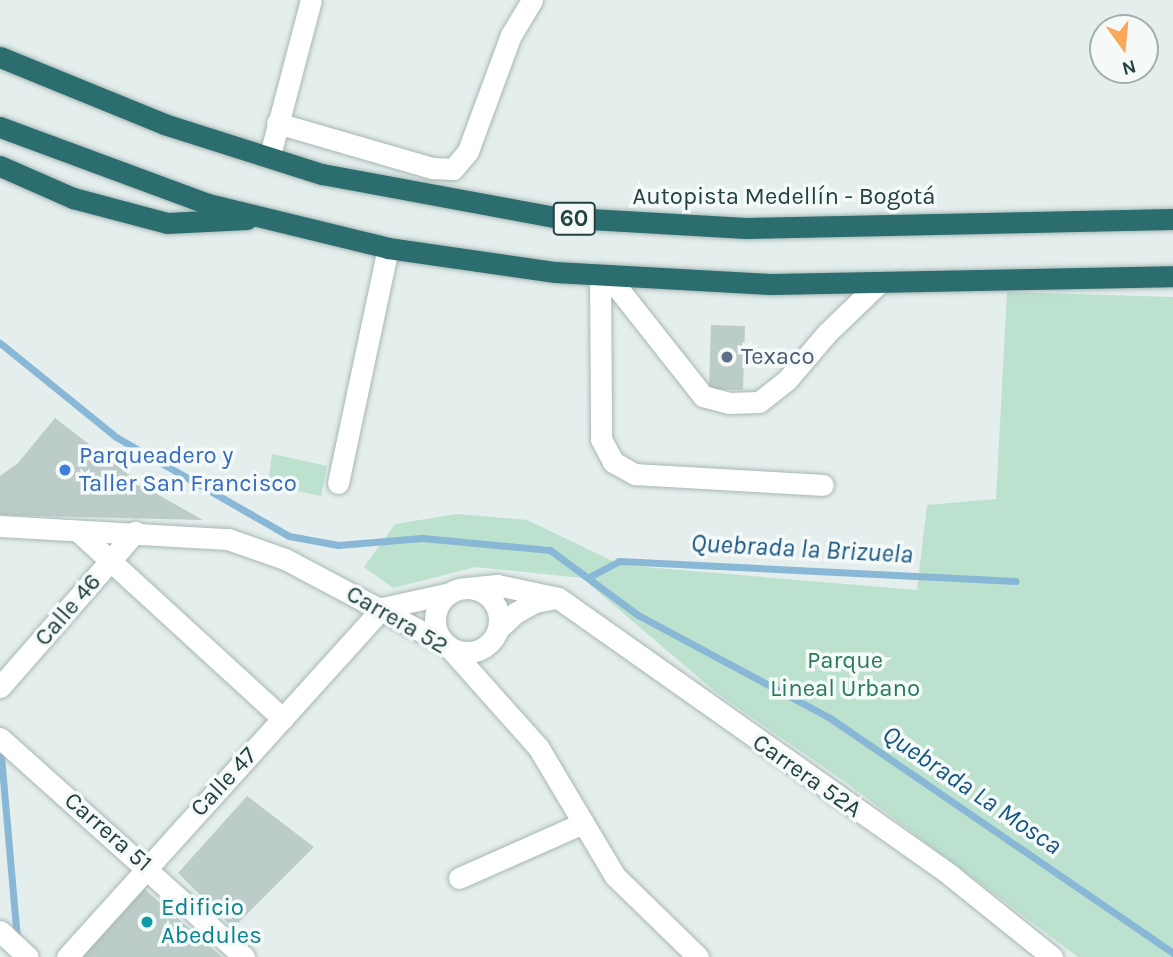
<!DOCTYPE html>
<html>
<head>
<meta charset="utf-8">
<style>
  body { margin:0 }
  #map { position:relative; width:1173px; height:957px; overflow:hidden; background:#e4eeec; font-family:Karla,sans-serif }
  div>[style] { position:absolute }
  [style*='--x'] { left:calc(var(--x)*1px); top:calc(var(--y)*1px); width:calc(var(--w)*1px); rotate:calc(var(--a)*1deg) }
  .green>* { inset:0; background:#bce1cf }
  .stream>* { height:7px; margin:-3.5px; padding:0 3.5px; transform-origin:3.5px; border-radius:3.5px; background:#89b7d6 }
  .building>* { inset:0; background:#bccdc9 }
  .roads { filter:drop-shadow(0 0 2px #a6b7b5) drop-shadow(0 0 2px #a6b7b5) }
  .minor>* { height:21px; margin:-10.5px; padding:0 10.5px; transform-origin:10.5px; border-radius:10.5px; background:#fff }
  .minor>.ring { margin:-10.5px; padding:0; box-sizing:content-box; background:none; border:21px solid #fff; border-radius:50% }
  .highway>* { height:21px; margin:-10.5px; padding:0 10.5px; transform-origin:10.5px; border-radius:10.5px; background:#2c6d70 }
  .dots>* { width:19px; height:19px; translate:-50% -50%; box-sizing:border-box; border:4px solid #f5faf9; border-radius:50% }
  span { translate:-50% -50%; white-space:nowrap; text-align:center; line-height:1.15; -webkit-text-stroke:7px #f5faf9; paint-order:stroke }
  .shield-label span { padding:2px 5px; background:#f5faf9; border:2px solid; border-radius:5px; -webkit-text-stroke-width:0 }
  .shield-label { font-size:23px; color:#224241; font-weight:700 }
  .street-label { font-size:24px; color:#224241 }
  .service-label { font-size:24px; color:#4e5e75 }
  .left { translate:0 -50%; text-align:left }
  .shop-label { font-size:24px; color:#366cbe }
  .park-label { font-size:24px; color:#297b5d }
  .culture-label { font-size:24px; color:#0d838f }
  .water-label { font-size:26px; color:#185682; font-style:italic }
  .north { position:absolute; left:1089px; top:14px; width:70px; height:70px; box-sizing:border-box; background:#f5faf9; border:2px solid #a1b0af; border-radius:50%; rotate:165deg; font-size:19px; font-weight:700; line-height:28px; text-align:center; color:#224241 }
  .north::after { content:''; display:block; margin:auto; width:24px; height:32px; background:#faa757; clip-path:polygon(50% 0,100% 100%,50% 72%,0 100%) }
</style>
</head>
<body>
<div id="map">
  <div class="green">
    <div style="clip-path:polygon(1007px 292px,1173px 297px,1173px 957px,1078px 957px,844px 781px,718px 694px,582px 578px,476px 567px,393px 588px,364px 567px,395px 524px,457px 514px,527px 520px,621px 565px,917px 590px,927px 505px,996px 499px)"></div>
    <div style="clip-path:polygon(272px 454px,327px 466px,321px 496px,268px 485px)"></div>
  </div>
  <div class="stream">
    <div style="--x:0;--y:343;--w:149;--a:39"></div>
    <div style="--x:116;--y:437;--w:199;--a:29.8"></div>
    <div style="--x:289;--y:536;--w:50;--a:10.4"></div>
    <div style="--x:338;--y:545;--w:84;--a:-4.8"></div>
    <div style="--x:422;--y:538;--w:129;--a:5.4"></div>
    <div style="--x:550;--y:550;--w:109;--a:36.5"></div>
    <div style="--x:638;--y:615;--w:218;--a:28.2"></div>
    <div style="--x:830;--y:718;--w:416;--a:34.4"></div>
    <div style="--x:591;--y:576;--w:32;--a:-28"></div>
    <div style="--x:619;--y:561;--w:397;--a:2.9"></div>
    <div style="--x:1;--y:756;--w:184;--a:85"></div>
  </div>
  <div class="building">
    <div style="clip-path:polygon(711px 325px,745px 326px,743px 390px,709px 389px)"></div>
    <div style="clip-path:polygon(55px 418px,146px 488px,203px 520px,0 515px,0 476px,18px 463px)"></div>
    <div style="clip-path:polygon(247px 796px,314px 847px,233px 928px,178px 873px)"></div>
    <div style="clip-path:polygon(142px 887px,222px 957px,82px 957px)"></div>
  </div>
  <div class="roads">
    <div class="minor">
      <div style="--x:277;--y:123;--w:161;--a:16.2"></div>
      <div style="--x:432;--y:168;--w:21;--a:3"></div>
      <div style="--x:453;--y:169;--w:23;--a:-50"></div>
      <div style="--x:468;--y:151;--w:124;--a:-69.7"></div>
      <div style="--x:511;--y:35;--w:41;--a:-59"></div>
      <div style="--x:270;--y:155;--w:160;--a:-75.2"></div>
      <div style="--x:600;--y:276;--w:163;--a:89.6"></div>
      <div style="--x:601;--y:439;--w:26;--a:62"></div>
      <div style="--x:613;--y:462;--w:25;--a:29"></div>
      <div style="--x:635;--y:474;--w:188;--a:3.3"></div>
      <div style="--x:609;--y:277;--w:152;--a:51.7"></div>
      <div style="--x:703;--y:396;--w:27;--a:15"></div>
      <div style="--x:729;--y:403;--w:30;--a:-2"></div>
      <div style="--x:759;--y:402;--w:36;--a:-38"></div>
      <div style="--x:787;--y:380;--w:62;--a:-49.6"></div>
      <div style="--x:827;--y:333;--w:74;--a:-43.9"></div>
      <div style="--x:338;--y:483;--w:240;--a:-78"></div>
      <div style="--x:0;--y:526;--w:228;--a:3.3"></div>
      <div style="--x:228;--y:539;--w:60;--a:19.3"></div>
      <div style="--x:285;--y:559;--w:183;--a:28"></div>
      <div style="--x:447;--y:645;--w:137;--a:48.3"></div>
      <div style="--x:538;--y:747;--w:150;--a:59.2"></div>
      <div style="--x:615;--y:876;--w:116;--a:44.3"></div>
      <div style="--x:80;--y:533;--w:275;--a:42.5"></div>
      <div style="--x:467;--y:588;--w:30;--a:-6"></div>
      <div style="--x:497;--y:585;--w:62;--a:12"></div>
      <div style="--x:558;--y:598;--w:480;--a:35.2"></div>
      <div style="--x:950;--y:875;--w:131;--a:38.8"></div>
      <div class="ring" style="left:435px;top:588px;width:43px;height:43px"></div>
      <div style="--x:498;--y:629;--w:23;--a:-43"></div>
      <div style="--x:515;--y:613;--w:23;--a:-29"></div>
      <div style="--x:535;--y:602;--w:21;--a:-11"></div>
      <div style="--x:0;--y:687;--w:206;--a:-48.9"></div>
      <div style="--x:0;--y:738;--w:328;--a:41.9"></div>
      <div style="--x:459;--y:878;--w:136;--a:-23.9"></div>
      <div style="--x:0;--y:931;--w:38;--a:43"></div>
      <div style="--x:67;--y:957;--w:470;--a:-47.9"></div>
      <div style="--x:382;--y:608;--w:70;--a:-12.4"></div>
    </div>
    <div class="highway">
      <div style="--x:0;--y:57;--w:177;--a:22.2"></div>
      <div style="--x:164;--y:124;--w:166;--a:17.6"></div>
      <div style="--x:322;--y:174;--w:237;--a:10.5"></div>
      <div style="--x:555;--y:217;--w:191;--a:3.3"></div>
      <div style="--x:746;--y:228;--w:427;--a:-1.2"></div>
      <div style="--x:0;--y:127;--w:222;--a:20.3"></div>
      <div style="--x:208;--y:204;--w:185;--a:13.7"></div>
      <div style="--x:388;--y:248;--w:169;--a:8.2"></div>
      <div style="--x:555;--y:272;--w:215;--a:3.2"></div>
      <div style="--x:770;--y:284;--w:403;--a:-1.1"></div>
      <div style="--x:0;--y:166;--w:80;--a:23.7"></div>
      <div style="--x:73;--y:198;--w:97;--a:14.9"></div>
      <div style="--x:167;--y:223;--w:80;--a:-2.9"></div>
    </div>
  </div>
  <div class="dots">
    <div style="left:727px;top:357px;background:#5c6f8a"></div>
    <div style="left:65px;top:470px;background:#3f7fe0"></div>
    <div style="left:147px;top:922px;background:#0f9aa8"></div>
  </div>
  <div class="shield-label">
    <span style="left:574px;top:219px">60</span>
  </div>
  <div class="street-label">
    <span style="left:784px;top:197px">Autopista Medellín - Bogotá</span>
    <span style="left:68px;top:610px;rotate:-49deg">Calle 46</span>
    <span style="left:397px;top:620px;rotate:30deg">Carrera 52</span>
    <span style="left:807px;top:776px;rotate:35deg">Carrera 52A</span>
    <span style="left:224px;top:782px;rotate:-47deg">Calle 47</span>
    <span style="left:108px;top:832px;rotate:41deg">Carrera 51</span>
  </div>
  <div class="service-label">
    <span class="left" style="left:741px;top:357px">Texaco</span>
  </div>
  <div class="shop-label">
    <span class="left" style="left:79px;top:470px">Parqueadero y<br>Taller San Francisco</span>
  </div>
  <div class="park-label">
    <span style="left:845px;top:675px">Parque<br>Lineal Urbano</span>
  </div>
  <div class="culture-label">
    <span class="left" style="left:161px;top:922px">Edificio<br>Abedules</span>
  </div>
  <div class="water-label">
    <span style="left:802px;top:549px;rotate:3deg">Quebrada la Brizuela</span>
    <span style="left:972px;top:790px;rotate:34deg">Quebrada La Mosca</span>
  </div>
  <div class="north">N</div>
</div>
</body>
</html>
